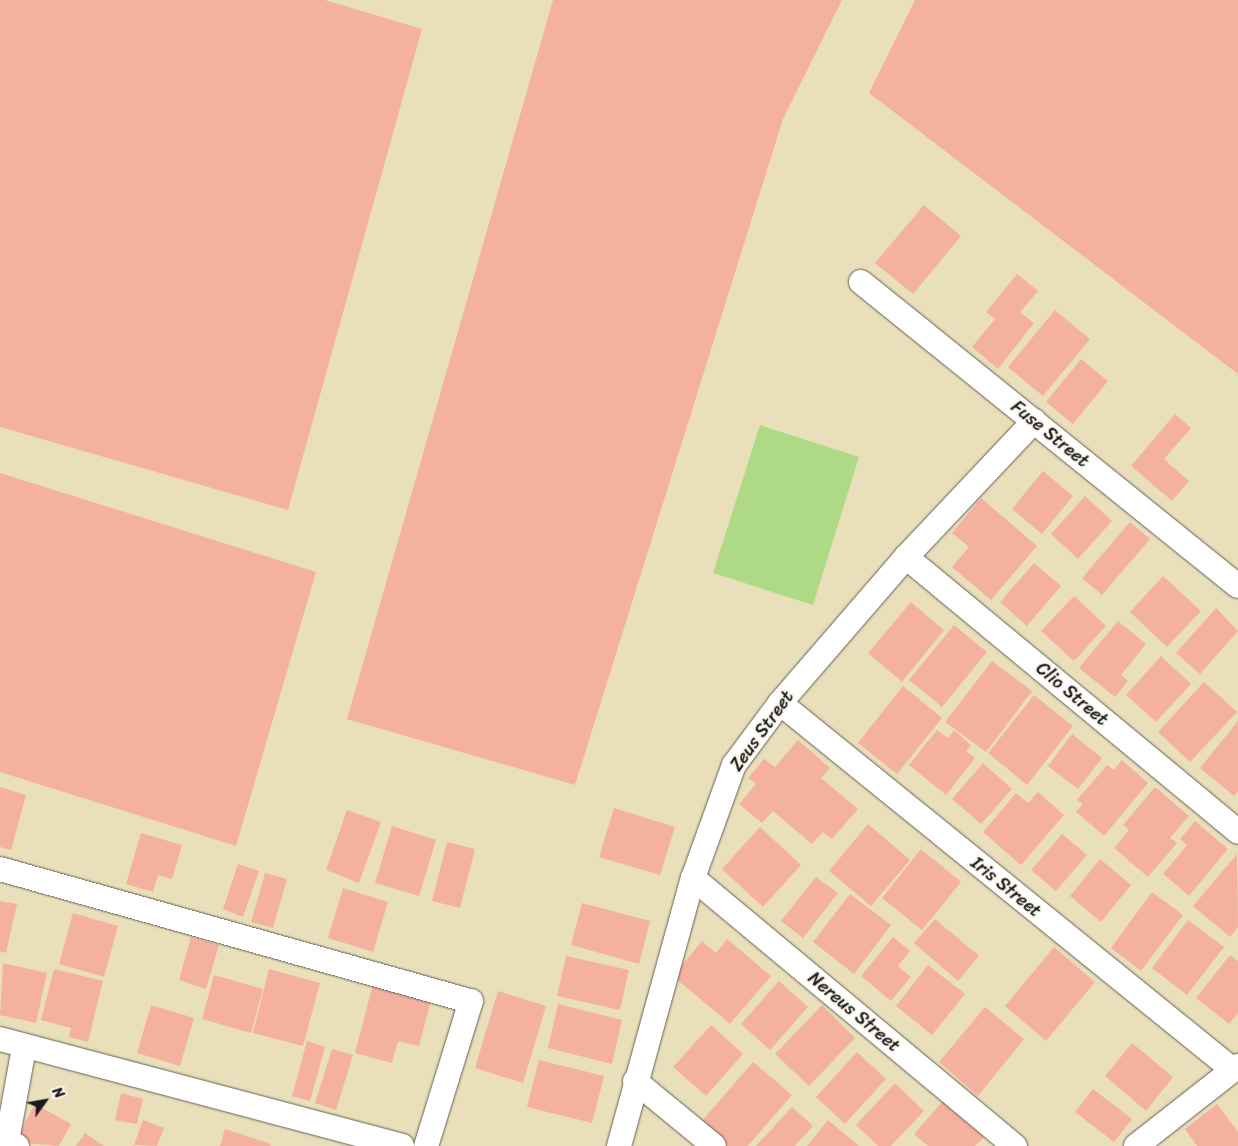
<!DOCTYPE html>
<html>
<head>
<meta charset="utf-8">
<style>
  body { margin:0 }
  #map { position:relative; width:1238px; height:1146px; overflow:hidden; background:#eadfbb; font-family:Sriracha,sans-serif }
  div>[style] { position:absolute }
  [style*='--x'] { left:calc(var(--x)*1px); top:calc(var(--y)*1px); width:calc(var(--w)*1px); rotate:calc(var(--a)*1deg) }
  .green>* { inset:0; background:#afda85 }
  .building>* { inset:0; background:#f5b1a0 }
  .roads { filter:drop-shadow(0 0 1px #646054) drop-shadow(0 0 1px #646054) }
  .street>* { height:24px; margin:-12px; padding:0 12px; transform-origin:12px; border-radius:12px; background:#fff }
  span { translate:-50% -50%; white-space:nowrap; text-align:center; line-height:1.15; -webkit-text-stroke:4px #fbf7ec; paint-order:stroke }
  .street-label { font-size:18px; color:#1c1c1c }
  .north { position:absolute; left:20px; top:1076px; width:50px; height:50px; -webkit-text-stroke:4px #fbf7ec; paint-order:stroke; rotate:58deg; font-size:14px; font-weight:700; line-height:20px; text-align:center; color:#1c1c1c }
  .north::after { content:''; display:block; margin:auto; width:18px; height:22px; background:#1c1c1c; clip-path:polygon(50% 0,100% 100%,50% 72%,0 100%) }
</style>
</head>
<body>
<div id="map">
  <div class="green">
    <div style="clip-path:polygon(760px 425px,859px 457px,813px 605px,713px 573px)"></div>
  </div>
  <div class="building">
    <div style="clip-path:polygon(0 0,325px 0,422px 29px,288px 510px,0 427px)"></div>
    <div style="clip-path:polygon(553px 0,842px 0,783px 119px,575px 785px,347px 719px)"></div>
    <div style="clip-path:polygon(915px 0,1238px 0,1238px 374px,869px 93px)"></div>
    <div style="clip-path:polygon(924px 205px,961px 236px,913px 294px,875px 263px)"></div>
    <div style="clip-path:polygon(1017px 274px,1038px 291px,1020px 312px,1034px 323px,998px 369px,972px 347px,995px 319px,986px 312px)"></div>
    <div style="clip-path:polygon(1055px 310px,1090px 339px,1043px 396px,1008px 367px)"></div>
    <div style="clip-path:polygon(1081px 359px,1108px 381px,1073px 424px,1046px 402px)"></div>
    <div style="clip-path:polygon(1175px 414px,1191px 428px,1164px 459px,1189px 481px,1172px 501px,1131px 466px)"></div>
    <div style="clip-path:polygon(1043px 471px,1073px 496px,1042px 534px,1012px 509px)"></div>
    <div style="clip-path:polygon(0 473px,316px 572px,236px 846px,0 772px)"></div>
    <div style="clip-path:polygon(1085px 496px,1112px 521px,1078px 559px,1051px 534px)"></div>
    <div style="clip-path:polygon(981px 498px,1037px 546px,991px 600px,952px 567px,969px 547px,952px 533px)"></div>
    <div style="clip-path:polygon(1130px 522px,1150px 539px,1102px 595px,1082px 578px)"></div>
    <div style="clip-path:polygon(1034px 563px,1061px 586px,1027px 626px,1000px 602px)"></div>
    <div style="clip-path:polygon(1163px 576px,1201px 611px,1167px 647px,1130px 612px)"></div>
    <div style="clip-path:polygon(1074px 596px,1106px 626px,1074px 661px,1041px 631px)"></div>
    <div style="clip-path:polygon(911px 602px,944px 630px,902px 682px,868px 653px)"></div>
    <div style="clip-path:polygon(1216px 608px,1238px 631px,1200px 674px,1176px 653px)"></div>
    <div style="clip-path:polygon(1118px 621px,1146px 644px,1121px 675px,1128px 681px,1115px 697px,1079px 668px)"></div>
    <div style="clip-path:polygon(954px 625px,987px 652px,942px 707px,909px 680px)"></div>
    <div style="clip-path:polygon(1161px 656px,1191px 684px,1156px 722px,1126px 695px)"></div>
    <div style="clip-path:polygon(992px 661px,1032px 691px,986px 752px,945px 722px)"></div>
    <div style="clip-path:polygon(1204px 682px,1237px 712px,1190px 762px,1158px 732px)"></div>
    <div style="clip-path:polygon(903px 686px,942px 718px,897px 774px,858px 743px)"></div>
    <div style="clip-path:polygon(1034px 695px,1073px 726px,1027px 785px,988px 753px)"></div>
    <div style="clip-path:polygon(1238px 721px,1238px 791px,1234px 796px,1200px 768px)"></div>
    <div style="clip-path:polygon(937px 730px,948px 738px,954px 730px,971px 745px,966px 751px,975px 758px,946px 795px,909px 765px)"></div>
    <div style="clip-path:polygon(1072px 734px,1102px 758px,1078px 789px,1048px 766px)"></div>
    <div style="clip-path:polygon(798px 740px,830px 768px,821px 778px,858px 809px,832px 839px,823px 832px,812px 844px,773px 811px,762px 823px,739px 804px,756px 784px,748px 778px,764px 759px,775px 767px)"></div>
    <div style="clip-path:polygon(1122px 760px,1148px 783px,1104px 836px,1076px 812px,1083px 804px,1077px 800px,1107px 765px,1114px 770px)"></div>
    <div style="clip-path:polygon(983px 763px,1012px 789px,981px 824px,952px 799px)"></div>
    <div style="clip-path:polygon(0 787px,26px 795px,11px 850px,0 847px)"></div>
    <div style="clip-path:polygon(1155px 787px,1189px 816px,1170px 838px,1177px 843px,1148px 877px,1114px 848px,1129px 830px,1123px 825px)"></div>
    <div style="clip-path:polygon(1038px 792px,1064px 815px,1021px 865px,983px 832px,1016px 793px,1028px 803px)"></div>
    <div style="clip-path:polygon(614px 808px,675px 827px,660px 875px,599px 857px)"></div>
    <div style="clip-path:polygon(347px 810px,381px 822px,359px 883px,326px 870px)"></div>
    <div style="clip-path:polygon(1195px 821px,1228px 849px,1189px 896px,1163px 874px,1187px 845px,1180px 839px)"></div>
    <div style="clip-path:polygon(868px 824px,910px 860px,871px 906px,829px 871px)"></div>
    <div style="clip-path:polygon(392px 826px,436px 840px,419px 896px,375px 883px)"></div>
    <div style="clip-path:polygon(760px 827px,801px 865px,763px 907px,722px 869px)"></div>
    <div style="clip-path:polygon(141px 833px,182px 845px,172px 879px,158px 875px,153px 892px,126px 884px)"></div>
    <div style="clip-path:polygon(1062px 834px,1087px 855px,1056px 891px,1031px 870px)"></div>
    <div style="clip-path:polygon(447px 842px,475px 849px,460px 908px,432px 901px)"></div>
    <div style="clip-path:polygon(921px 849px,961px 882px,922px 930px,882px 898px)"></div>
    <div style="clip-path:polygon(1237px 854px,1238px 927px,1230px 937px,1193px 906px)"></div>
    <div style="clip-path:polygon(1100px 859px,1131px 885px,1101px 922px,1070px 896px)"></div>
    <div style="clip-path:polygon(238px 864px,259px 871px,243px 917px,223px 909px)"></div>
    <div style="clip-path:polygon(265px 873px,287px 879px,273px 928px,251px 922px)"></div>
    <div style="clip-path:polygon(816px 877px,838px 893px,803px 938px,781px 921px)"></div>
    <div style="clip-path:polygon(343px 888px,388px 902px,373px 952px,328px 938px)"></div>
    <div style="clip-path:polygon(1152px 892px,1183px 915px,1141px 971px,1111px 948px)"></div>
    <div style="clip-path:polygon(850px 894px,891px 925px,854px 974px,813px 942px)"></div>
    <div style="clip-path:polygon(0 901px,17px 904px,6px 953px,0 951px)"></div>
    <div style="clip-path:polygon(582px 903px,650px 921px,639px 964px,571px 945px)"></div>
    <div style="clip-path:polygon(73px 913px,118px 926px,104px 977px,59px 964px)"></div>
    <div style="clip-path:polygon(935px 919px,979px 956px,958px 981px,914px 943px)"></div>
    <div style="clip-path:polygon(1188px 920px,1224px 947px,1187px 995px,1152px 968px)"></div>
    <div style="clip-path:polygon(191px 937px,219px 945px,206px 989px,179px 980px)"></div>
    <div style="clip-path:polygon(893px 937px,910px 951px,898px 966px,911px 977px,891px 1001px,861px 976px)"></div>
    <div style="clip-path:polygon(727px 939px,771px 976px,730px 1024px,673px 976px,702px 941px,716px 953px)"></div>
    <div style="clip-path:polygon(1054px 947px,1095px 982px,1046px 1041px,1005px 1006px)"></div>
    <div style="clip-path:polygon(1230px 955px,1238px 961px,1238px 1013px,1229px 1024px,1196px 998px)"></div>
    <div style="clip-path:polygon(566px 956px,629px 970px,620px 1010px,557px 996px)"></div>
    <div style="clip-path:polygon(3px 963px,47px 973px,36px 1023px,0 1015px)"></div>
    <div style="clip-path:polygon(928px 965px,965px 994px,932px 1035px,896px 1006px)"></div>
    <div style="clip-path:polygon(54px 969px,103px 981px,88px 1042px,69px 1037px,71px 1028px,41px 1020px)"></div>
    <div style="clip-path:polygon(269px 969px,320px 983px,303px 1046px,253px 1033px)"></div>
    <div style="clip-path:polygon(214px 975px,263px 989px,251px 1033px,202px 1019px)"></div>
    <div style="clip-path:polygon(779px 981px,808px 1007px,770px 1050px,741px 1024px)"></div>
    <div style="clip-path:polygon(373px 984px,431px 1000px,419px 1046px,398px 1041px,392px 1063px,355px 1053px)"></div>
    <div style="clip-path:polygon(498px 991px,546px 1006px,523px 1083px,475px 1068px)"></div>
    <div style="clip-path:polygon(558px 1004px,622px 1020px,612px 1064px,548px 1048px)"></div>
    <div style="clip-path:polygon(151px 1005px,194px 1018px,180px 1066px,137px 1053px)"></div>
    <div style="clip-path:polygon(822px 1005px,855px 1038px,809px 1086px,775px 1054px)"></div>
    <div style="clip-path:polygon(985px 1007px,1024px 1039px,978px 1096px,939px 1062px)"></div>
    <div style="clip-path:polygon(711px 1025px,743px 1054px,706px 1096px,673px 1067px)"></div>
    <div style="clip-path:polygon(307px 1041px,325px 1047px,310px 1101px,292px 1096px)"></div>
    <div style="clip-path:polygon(1132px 1043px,1173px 1077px,1146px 1111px,1105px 1076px)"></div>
    <div style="clip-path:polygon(332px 1049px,353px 1055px,336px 1110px,315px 1103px)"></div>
    <div style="clip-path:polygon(857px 1052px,886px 1079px,845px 1124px,816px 1097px)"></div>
    <div style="clip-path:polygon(539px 1060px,604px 1076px,592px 1123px,527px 1107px)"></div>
    <div style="clip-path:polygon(753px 1062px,792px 1095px,748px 1146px,728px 1146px,701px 1122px)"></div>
    <div style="clip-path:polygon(895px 1083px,924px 1111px,891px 1146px,878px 1146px,856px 1125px)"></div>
    <div style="clip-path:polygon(1093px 1089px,1132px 1119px,1114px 1142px,1075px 1112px)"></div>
    <div style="clip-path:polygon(121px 1093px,143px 1099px,137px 1124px,115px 1120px)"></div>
    <div style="clip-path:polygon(943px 1101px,984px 1137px,975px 1146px,928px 1146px,914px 1134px)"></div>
    <div style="clip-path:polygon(35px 1104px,71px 1124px,59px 1146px,14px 1142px)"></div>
    <div style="clip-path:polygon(1217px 1104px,1238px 1132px,1238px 1146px,1197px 1146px,1185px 1129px)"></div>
    <div style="clip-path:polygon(792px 1107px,813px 1126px,795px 1146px,756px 1146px)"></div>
    <div style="clip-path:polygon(143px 1120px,164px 1128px,157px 1146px,134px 1145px)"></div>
    <div style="clip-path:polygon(828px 1120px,859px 1146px,807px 1146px)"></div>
    <div style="clip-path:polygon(225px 1129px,271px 1144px,270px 1146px,220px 1146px)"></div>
    <div style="clip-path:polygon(85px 1133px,104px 1146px,76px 1146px)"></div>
  </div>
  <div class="roads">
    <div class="street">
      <div style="--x:861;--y:282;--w:484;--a:38.9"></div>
      <div style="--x:906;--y:557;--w:431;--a:39.6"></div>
      <div style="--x:780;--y:703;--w:583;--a:39.01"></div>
      <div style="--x:0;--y:869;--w:489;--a:15.7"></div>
      <div style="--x:471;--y:1001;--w:152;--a:107.2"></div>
      <div style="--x:693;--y:878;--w:419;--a:39.8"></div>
      <div style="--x:0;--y:1039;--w:416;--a:14.9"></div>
      <div style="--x:635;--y:1081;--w:102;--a:39.4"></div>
      <div style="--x:17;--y:1146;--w:11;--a:-153"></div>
      <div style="--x:7;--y:1141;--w:96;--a:-79.7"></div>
      <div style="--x:619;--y:1146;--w:278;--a:-74.6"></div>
      <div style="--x:693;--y:878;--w:120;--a:-70.1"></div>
      <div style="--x:734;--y:765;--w:77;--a:-53.4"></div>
      <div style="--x:780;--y:703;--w:193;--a:-49.2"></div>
      <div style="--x:906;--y:557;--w:187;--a:-46.7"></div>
      <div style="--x:1136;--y:1146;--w:130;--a:-38.1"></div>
    </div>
  </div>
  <div class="street-label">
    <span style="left:1050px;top:434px;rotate:39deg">Fuse Street</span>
    <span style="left:1072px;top:694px;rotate:40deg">Clio Street</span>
    <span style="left:762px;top:731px;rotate:-54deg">Zeus Street</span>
    <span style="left:1006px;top:887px;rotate:39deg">Iris Street</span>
    <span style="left:854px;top:1012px;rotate:40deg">Nereus Street</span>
  </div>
  <div class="north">N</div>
</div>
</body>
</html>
